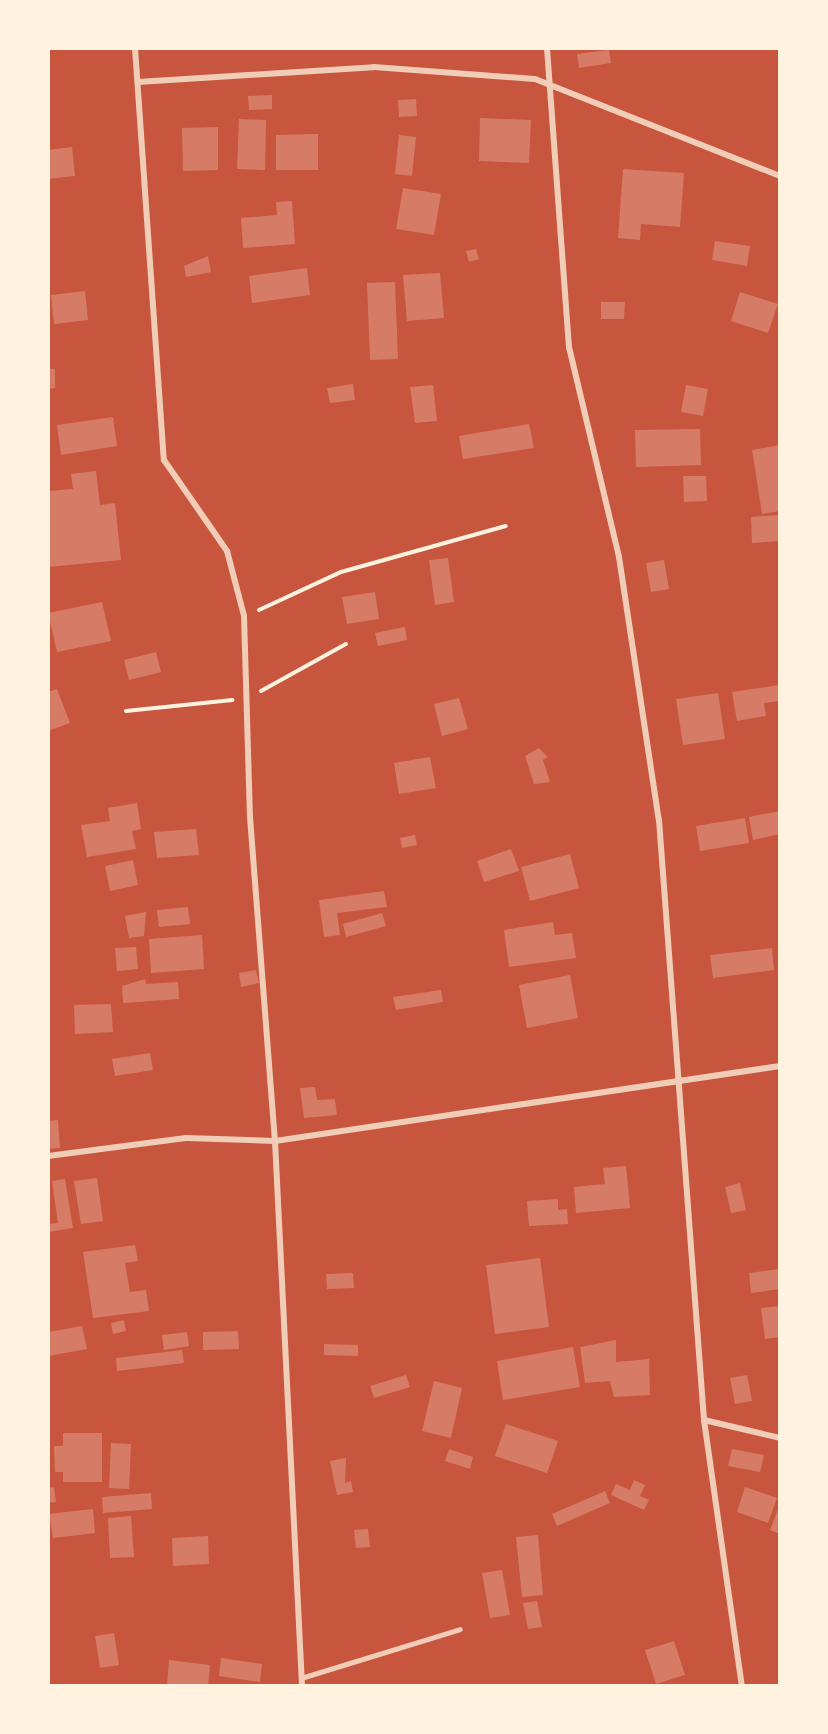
<!DOCTYPE html>
<html>
<head>
<meta charset="utf-8">
<style>
  body { margin:0 }
  #map { position:relative; width:828px; height:1734px; overflow:hidden; background:#c8553d; font-family:Ubuntu,sans-serif }
  div>[style] { position:absolute }
  [style*='--x'] { left:calc(var(--x)*1px); top:calc(var(--y)*1px); width:calc(var(--w)*1px); rotate:calc(var(--a)*1deg) }
  .building>* { inset:0; background:#d67c66 }
  .path>* { height:4px; margin:-2px; padding:0 2px; transform-origin:2px; border-radius:2px; background:#fff3e0 }
  .service>* { height:4.5px; margin:-2.25px; padding:0 2.25px; transform-origin:2.25px; border-radius:2.25px; background:#f1ccb7 }
  .minor>* { height:6px; margin:-3px; padding:0 3px; transform-origin:3px; border-radius:3px; background:#f1ccb7 }
  span { translate:-50% -50%; white-space:nowrap; text-align:center; line-height:1.15; -webkit-text-stroke:6px #fff3e0; paint-order:stroke }
  .frame { position:absolute; inset:0; border:50px solid #fff3e0; pointer-events:none }
</style>
</head>
<body>
<div id="map">
  <div class="building">
    <div style="clip-path:polygon(609px 50px,611px 63px,579px 68px,577px 54px)"></div>
    <div style="clip-path:polygon(272px 95px,272px 109px,249px 110px,248px 96px)"></div>
    <div style="clip-path:polygon(416px 99px,417px 116px,399px 117px,398px 100px)"></div>
    <div style="clip-path:polygon(480px 118px,531px 120px,529px 163px,479px 161px)"></div>
    <div style="clip-path:polygon(239px 119px,266px 120px,265px 170px,237px 169px)"></div>
    <div style="clip-path:polygon(218px 127px,218px 170px,183px 171px,182px 128px)"></div>
    <div style="clip-path:polygon(318px 134px,318px 170px,276px 170px,276px 135px)"></div>
    <div style="clip-path:polygon(399px 135px,416px 137px,412px 176px,395px 174px)"></div>
    <div style="clip-path:polygon(72px 147px,75px 176px,48px 179px,48px 150px)"></div>
    <div style="clip-path:polygon(623px 169px,684px 173px,680px 227px,641px 224px,640px 240px,618px 238px)"></div>
    <div style="clip-path:polygon(403px 188px,441px 194px,434px 235px,396px 229px)"></div>
    <div style="clip-path:polygon(292px 201px,295px 244px,243px 248px,241px 218px,277px 215px,276px 202px)"></div>
    <div style="clip-path:polygon(715px 241px,750px 246px,747px 266px,712px 260px)"></div>
    <div style="clip-path:polygon(476px 249px,479px 259px,469px 262px,466px 251px)"></div>
    <div style="clip-path:polygon(208px 256px,211px 272px,186px 277px,184px 266px)"></div>
    <div style="clip-path:polygon(307px 268px,310px 295px,252px 303px,249px 276px)"></div>
    <div style="clip-path:polygon(440px 273px,444px 318px,407px 321px,403px 275px)"></div>
    <div style="clip-path:polygon(395px 282px,398px 359px,370px 360px,367px 283px)"></div>
    <div style="clip-path:polygon(85px 291px,88px 320px,54px 324px,51px 295px)"></div>
    <div style="clip-path:polygon(740px 292px,778px 304px,768px 333px,731px 321px)"></div>
    <div style="clip-path:polygon(601px 302px,625px 302px,624px 319px,601px 319px)"></div>
    <div style="clip-path:polygon(48px 369px,55px 369px,55px 388px,48px 389px)"></div>
    <div style="clip-path:polygon(353px 384px,355px 400px,330px 403px,327px 388px)"></div>
    <div style="clip-path:polygon(433px 385px,437px 421px,415px 423px,410px 387px)"></div>
    <div style="clip-path:polygon(686px 385px,708px 389px,703px 416px,681px 412px)"></div>
    <div style="clip-path:polygon(113px 417px,117px 446px,61px 455px,57px 425px)"></div>
    <div style="clip-path:polygon(529px 424px,534px 448px,463px 459px,459px 436px)"></div>
    <div style="clip-path:polygon(700px 429px,701px 465px,636px 467px,635px 430px)"></div>
    <div style="clip-path:polygon(780px 445px,780px 511px,762px 514px,752px 450px)"></div>
    <div style="clip-path:polygon(96px 471px,100px 505px,115px 503px,121px 560px,48px 567px,48px 491px,73px 489px,71px 474px)"></div>
    <div style="clip-path:polygon(683px 476px,706px 476px,707px 501px,684px 502px)"></div>
    <div style="clip-path:polygon(780px 515px,780px 541px,752px 543px,751px 517px)"></div>
    <div style="clip-path:polygon(448px 558px,454px 602px,435px 605px,429px 560px)"></div>
    <div style="clip-path:polygon(664px 560px,669px 589px,651px 592px,646px 563px)"></div>
    <div style="clip-path:polygon(375px 592px,379px 619px,347px 624px,342px 597px)"></div>
    <div style="clip-path:polygon(102px 602px,111px 641px,57px 652px,48px 613px)"></div>
    <div style="clip-path:polygon(405px 627px,407px 640px,378px 646px,375px 633px)"></div>
    <div style="clip-path:polygon(156px 652px,161px 672px,129px 680px,124px 660px)"></div>
    <div style="clip-path:polygon(780px 685px,780px 701px,764px 703px,766px 716px,737px 721px,732px 692px)"></div>
    <div style="clip-path:polygon(57px 689px,70px 723px,48px 731px,48px 692px)"></div>
    <div style="clip-path:polygon(718px 693px,725px 739px,683px 745px,676px 699px)"></div>
    <div style="clip-path:polygon(459px 698px,468px 729px,442px 736px,434px 704px)"></div>
    <div style="clip-path:polygon(539px 748px,548px 757px,543px 760px,550px 782px,534px 784px,525px 756px)"></div>
    <div style="clip-path:polygon(430px 757px,436px 788px,399px 794px,394px 763px)"></div>
    <div style="clip-path:polygon(137px 803px,141px 829px,132px 831px,136px 849px,87px 857px,81px 825px,110px 821px,108px 808px)"></div>
    <div style="clip-path:polygon(780px 811px,780px 834px,753px 840px,749px 817px)"></div>
    <div style="clip-path:polygon(745px 818px,749px 843px,700px 851px,696px 826px)"></div>
    <div style="clip-path:polygon(196px 829px,199px 855px,157px 858px,154px 832px)"></div>
    <div style="clip-path:polygon(415px 835px,417px 845px,402px 848px,400px 838px)"></div>
    <div style="clip-path:polygon(511px 849px,519px 871px,484px 882px,477px 861px)"></div>
    <div style="clip-path:polygon(570px 854px,579px 888px,530px 901px,521px 867px)"></div>
    <div style="clip-path:polygon(133px 860px,138px 885px,110px 891px,105px 866px)"></div>
    <div style="clip-path:polygon(384px 891px,387px 907px,337px 913px,340px 935px,324px 937px,319px 900px)"></div>
    <div style="clip-path:polygon(188px 907px,190px 924px,159px 927px,157px 910px)"></div>
    <div style="clip-path:polygon(146px 912px,144px 936px,129px 938px,125px 916px)"></div>
    <div style="clip-path:polygon(382px 913px,386px 926px,346px 937px,343px 924px)"></div>
    <div style="clip-path:polygon(553px 922px,555px 935px,572px 933px,576px 958px,509px 967px,504px 930px)"></div>
    <div style="clip-path:polygon(202px 935px,204px 969px,151px 973px,149px 939px)"></div>
    <div style="clip-path:polygon(136px 947px,138px 969px,117px 971px,115px 948px)"></div>
    <div style="clip-path:polygon(772px 948px,774px 970px,713px 978px,710px 955px)"></div>
    <div style="clip-path:polygon(256px 970px,259px 983px,241px 987px,239px 973px)"></div>
    <div style="clip-path:polygon(570px 975px,578px 1018px,527px 1028px,519px 985px)"></div>
    <div style="clip-path:polygon(145px 979px,146px 984px,178px 982px,179px 999px,123px 1003px,122px 986px)"></div>
    <div style="clip-path:polygon(441px 990px,443px 1002px,396px 1010px,393px 997px)"></div>
    <div style="clip-path:polygon(111px 1004px,113px 1032px,75px 1034px,74px 1005px)"></div>
    <div style="clip-path:polygon(150px 1053px,153px 1070px,115px 1076px,112px 1059px)"></div>
    <div style="clip-path:polygon(315px 1087px,317px 1100px,335px 1099px,337px 1115px,304px 1118px,300px 1088px)"></div>
    <div style="clip-path:polygon(58px 1120px,60px 1148px,48px 1149px,48px 1121px)"></div>
    <div style="clip-path:polygon(626px 1166px,630px 1208px,576px 1213px,574px 1187px,605px 1184px,603px 1168px)"></div>
    <div style="clip-path:polygon(97px 1178px,103px 1221px,81px 1224px,74px 1181px)"></div>
    <div style="clip-path:polygon(65px 1179px,73px 1228px,49px 1232px,48px 1224px,58px 1223px,52px 1181px)"></div>
    <div style="clip-path:polygon(740px 1183px,746px 1210px,731px 1213px,725px 1187px)"></div>
    <div style="clip-path:polygon(558px 1199px,558px 1210px,567px 1209px,568px 1224px,529px 1226px,527px 1201px)"></div>
    <div style="clip-path:polygon(135px 1245px,138px 1261px,125px 1263px,130px 1292px,146px 1290px,149px 1311px,93px 1318px,83px 1252px)"></div>
    <div style="clip-path:polygon(540px 1258px,549px 1327px,495px 1334px,486px 1265px)"></div>
    <div style="clip-path:polygon(780px 1269px,780px 1289px,751px 1293px,749px 1273px)"></div>
    <div style="clip-path:polygon(353px 1273px,354px 1288px,327px 1289px,326px 1274px)"></div>
    <div style="clip-path:polygon(780px 1306px,780px 1337px,765px 1339px,761px 1308px)"></div>
    <div style="clip-path:polygon(124px 1320px,126px 1331px,113px 1334px,111px 1323px)"></div>
    <div style="clip-path:polygon(82px 1326px,87px 1349px,48px 1356px,48px 1332px)"></div>
    <div style="clip-path:polygon(238px 1331px,239px 1349px,203px 1350px,203px 1332px)"></div>
    <div style="clip-path:polygon(187px 1332px,189px 1346px,164px 1350px,162px 1335px)"></div>
    <div style="clip-path:polygon(616px 1340px,616px 1362px,649px 1359px,650px 1395px,614px 1397px,610px 1381px,585px 1383px,580px 1347px)"></div>
    <div style="clip-path:polygon(324px 1344px,358px 1345px,358px 1356px,324px 1355px)"></div>
    <div style="clip-path:polygon(573px 1347px,580px 1387px,503px 1400px,497px 1361px)"></div>
    <div style="clip-path:polygon(182px 1350px,184px 1363px,117px 1371px,116px 1358px)"></div>
    <div style="clip-path:polygon(406px 1375px,410px 1387px,374px 1398px,370px 1386px)"></div>
    <div style="clip-path:polygon(747px 1375px,752px 1401px,735px 1404px,730px 1378px)"></div>
    <div style="clip-path:polygon(434px 1381px,462px 1388px,451px 1438px,422px 1431px)"></div>
    <div style="clip-path:polygon(506px 1424px,558px 1441px,547px 1473px,495px 1456px)"></div>
    <div style="clip-path:polygon(63px 1433px,102px 1433px,102px 1482px,63px 1482px,63px 1472px,55px 1472px,54px 1446px,63px 1446px)"></div>
    <div style="clip-path:polygon(111px 1443px,131px 1444px,129px 1489px,109px 1488px)"></div>
    <div style="clip-path:polygon(449px 1449px,473px 1457px,470px 1469px,445px 1461px)"></div>
    <div style="clip-path:polygon(732px 1449px,764px 1455px,760px 1472px,728px 1466px)"></div>
    <div style="clip-path:polygon(346px 1458px,345px 1483px,351px 1481px,353px 1492px,337px 1495px,330px 1461px)"></div>
    <div style="clip-path:polygon(634px 1480px,645px 1485px,640px 1496px,649px 1500px,644px 1510px,611px 1495px,616px 1484px,630px 1490px)"></div>
    <div style="clip-path:polygon(54px 1487px,56px 1502px,48px 1503px,48px 1488px)"></div>
    <div style="clip-path:polygon(745px 1487px,777px 1498px,768px 1523px,737px 1512px)"></div>
    <div style="clip-path:polygon(605px 1491px,610px 1503px,557px 1526px,552px 1514px)"></div>
    <div style="clip-path:polygon(151px 1493px,152px 1509px,103px 1513px,102px 1497px)"></div>
    <div style="clip-path:polygon(780px 1504px,780px 1534px,770px 1530px)"></div>
    <div style="clip-path:polygon(93px 1509px,95px 1533px,53px 1538px,49px 1514px)"></div>
    <div style="clip-path:polygon(131px 1516px,134px 1557px,110px 1558px,108px 1518px)"></div>
    <div style="clip-path:polygon(368px 1529px,370px 1547px,356px 1548px,354px 1530px)"></div>
    <div style="clip-path:polygon(538px 1535px,543px 1595px,522px 1597px,516px 1537px)"></div>
    <div style="clip-path:polygon(208px 1536px,209px 1564px,173px 1566px,172px 1538px)"></div>
    <div style="clip-path:polygon(502px 1570px,510px 1615px,490px 1618px,482px 1573px)"></div>
    <div style="clip-path:polygon(537px 1601px,542px 1627px,528px 1629px,523px 1603px)"></div>
    <div style="clip-path:polygon(114px 1633px,119px 1665px,100px 1668px,95px 1636px)"></div>
    <div style="clip-path:polygon(674px 1641px,685px 1675px,656px 1684px,645px 1650px)"></div>
    <div style="clip-path:polygon(221px 1658px,262px 1664px,260px 1682px,219px 1676px)"></div>
    <div style="clip-path:polygon(169px 1660px,210px 1665px,208px 1686px,167px 1686px)"></div>
  </div>
  <div class="path">
    <div style="--x:259;--y:610;--w:90;--a:-24.9"></div>
    <div style="--x:341;--y:572;--w:171;--a:-15.6"></div>
    <div style="--x:261;--y:691;--w:97;--a:-28.9"></div>
    <div style="--x:126;--y:711;--w:107;--a:-5.9"></div>
  </div>
  <div class="service">
    <div style="--x:301;--y:1678;--w:166;--a:-17.1"></div>
  </div>
  <div class="minor">
    <div style="--x:135;--y:48;--w:413;--a:86"></div>
    <div style="--x:164;--y:460;--w:111;--a:55.3"></div>
    <div style="--x:227;--y:551;--w:67;--a:75.3"></div>
    <div style="--x:244;--y:616;--w:201;--a:88.3"></div>
    <div style="--x:250;--y:817;--w:325;--a:85.6"></div>
    <div style="--x:275;--y:1141;--w:546;--a:87.16"></div>
    <div style="--x:547;--y:48;--w:300;--a:85.8"></div>
    <div style="--x:569;--y:347;--w:216;--a:76.6"></div>
    <div style="--x:619;--y:557;--w:266;--a:81.4"></div>
    <div style="--x:659;--y:820;--w:602;--a:85.71"></div>
    <div style="--x:704;--y:1420;--w:269;--a:81.9"></div>
    <div style="--x:138;--y:82;--w:236;--a:-3.6"></div>
    <div style="--x:374;--y:67;--w:161;--a:4.3"></div>
    <div style="--x:535;--y:79;--w:264;--a:21.6"></div>
    <div style="--x:48;--y:1156;--w:139;--a:-7.4"></div>
    <div style="--x:186;--y:1138;--w:89;--a:1.9"></div>
    <div style="--x:275;--y:1141;--w:511;--a:-8.45"></div>
    <div style="--x:704;--y:1420;--w:78;--a:13.3"></div>
  </div>
  <div class="frame"></div>
</div>
</body>
</html>
